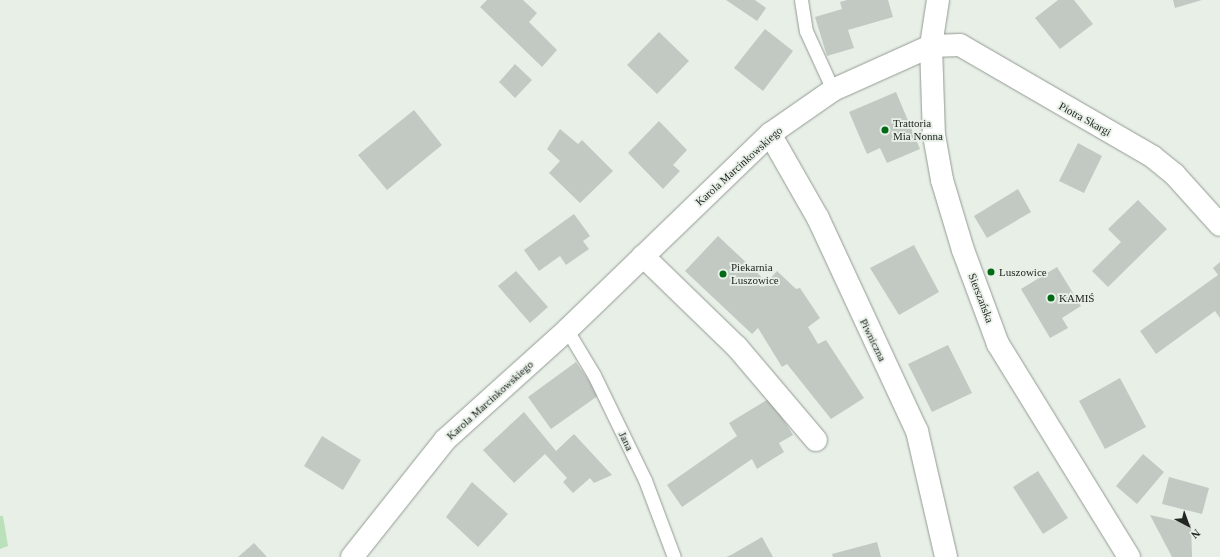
<!DOCTYPE html>
<html>
<head>
<meta charset="utf-8">
<style>
  body { margin:0 }
  #map { position:relative; width:1220px; height:557px; overflow:hidden; background:#e7efe7; font-family:Georgia,serif }
  div>[style] { position:absolute }
  [style*='--x'] { left:calc(var(--x)*1px); top:calc(var(--y)*1px); width:calc(var(--w)*1px); rotate:calc(var(--a)*1deg) }
  .green>* { inset:0; background:#bae1b9 }
  .building>* { inset:0; background:#c2c9c2 }
  .roads { filter:drop-shadow(0 0 1px #939a93) drop-shadow(0 0 1px #939a93) }
  .lane>* { height:13px; margin:-6.5px; padding:0 6.5px; transform-origin:6.5px; border-radius:6.5px; background:#fff }
  .street>* { height:22px; margin:-11px; padding:0 11px; transform-origin:11px; border-radius:11px; background:#fff }
  .secondary>* { height:22px; margin:-11px; padding:0 11px; transform-origin:11px; border-radius:11px; background:#fff }
  .dots>* { width:11px; height:11px; translate:-50% -50%; box-sizing:border-box; border:2px solid #e7efe7; border-radius:50% }
  span { translate:-50% -50%; white-space:nowrap; text-align:center; line-height:1.15; -webkit-text-stroke:3.5px #e7efe7; paint-order:stroke }
  .street-label { font-size:11px; color:#222522 }
  .poi-label { font-size:11px; color:#222522 }
  .left { translate:0 -50%; text-align:left }
  .north { position:absolute; left:1168px; top:505px; width:40px; height:40px; -webkit-text-stroke:3px #e7efe7; paint-order:stroke; rotate:139deg; font-size:11px; font-weight:700; line-height:16px; text-align:center; color:#222522 }
  .north::after { content:''; display:block; margin:auto; width:14px; height:18px; background:#222522; clip-path:polygon(50% 0,100% 100%,50% 72%,0 100%) }
</style>
</head>
<body>
<div id="map">
  <div class="green">
    <div style="clip-path:polygon(0 516px,3px 516px,8px 546px,0 549px)"></div>
  </div>
  <div class="building">
    <div style="clip-path:polygon(487px 0,523px 0,537px 13px,529px 22px,557px 50px,542px 67px,480px 7px)"></div>
    <div style="clip-path:polygon(726px 0,755px 0,766px 8px,757px 21px)"></div>
    <div style="clip-path:polygon(847px 0,888px 0,893px 17px,848px 30px,854px 48px,827px 56px,815px 17px,842px 9px,840px 2px)"></div>
    <div style="clip-path:polygon(1058px 0,1074px 0,1093px 24px,1060px 49px,1035px 18px)"></div>
    <div style="clip-path:polygon(1173px 0,1202px 0,1175px 8px)"></div>
    <div style="clip-path:polygon(765px 29px,793px 51px,763px 91px,734px 68px)"></div>
    <div style="clip-path:polygon(659px 32px,689px 61px,657px 94px,627px 65px)"></div>
    <div style="clip-path:polygon(515px 64px,532px 80px,515px 98px,499px 82px)"></div>
    <div style="clip-path:polygon(896px 92px,920px 149px,887px 163px,880px 148px,867px 154px,849px 112px)"></div>
    <div style="clip-path:polygon(414px 110px,442px 145px,387px 190px,358px 155px)"></div>
    <div style="clip-path:polygon(659px 121px,687px 150px,673px 165px,680px 171px,663px 189px,628px 153px)"></div>
    <div style="clip-path:polygon(560px 129px,578px 144px,582px 140px,613px 171px,580px 203px,549px 173px,560px 161px,547px 149px)"></div>
    <div style="clip-path:polygon(1078px 143px,1102px 156px,1084px 193px,1059px 181px)"></div>
    <div style="clip-path:polygon(1018px 189px,1031px 212px,987px 238px,974px 216px)"></div>
    <div style="clip-path:polygon(1138px 200px,1167px 229px,1108px 287px,1092px 271px,1121px 242px,1108px 229px)"></div>
    <div style="clip-path:polygon(574px 214px,590px 236px,583px 241px,589px 249px,566px 265px,560px 256px,539px 271px,524px 250px)"></div>
    <div style="clip-path:polygon(718px 236px,767px 282px,777px 271px,796px 289px,800px 288px,820px 318px,808px 327px,818px 344px,826px 340px,864px 398px,831px 419px,787px 364px,782px 367px,758px 328px,752px 334px,685px 271px)"></div>
    <div style="clip-path:polygon(914px 245px,939px 292px,899px 315px,870px 268px)"></div>
    <div style="clip-path:polygon(1220px 262px,1220px 318px,1215px 311px,1156px 354px,1140px 331px,1218px 275px,1213px 268px)"></div>
    <div style="clip-path:polygon(1057px 267px,1081px 306px,1062px 318px,1068px 328px,1050px 338px,1021px 289px)"></div>
    <div style="clip-path:polygon(516px 271px,548px 307px,530px 323px,498px 286px)"></div>
    <div style="clip-path:polygon(948px 345px,972px 393px,932px 412px,908px 364px)"></div>
    <div style="clip-path:polygon(576px 362px,599px 395px,551px 429px,528px 397px)"></div>
    <div style="clip-path:polygon(1120px 378px,1146px 427px,1105px 449px,1079px 401px)"></div>
    <div style="clip-path:polygon(770px 398px,793px 435px,779px 443px,784px 452px,757px 469px,752px 459px,682px 507px,667px 485px,737px 436px,729px 423px)"></div>
    <div style="clip-path:polygon(524px 412px,556px 451px,574px 434px,612px 475px,594px 483px,590px 478px,573px 493px,563px 482px,567px 478px,545px 454px,514px 483px,483px 450px)"></div>
    <div style="clip-path:polygon(322px 436px,361px 460px,343px 490px,304px 466px)"></div>
    <div style="clip-path:polygon(1143px 454px,1164px 472px,1137px 504px,1116px 486px)"></div>
    <div style="clip-path:polygon(1038px 471px,1068px 518px,1043px 534px,1013px 487px)"></div>
    <div style="clip-path:polygon(1169px 477px,1209px 488px,1202px 514px,1162px 504px)"></div>
    <div style="clip-path:polygon(472px 482px,508px 514px,478px 547px,446px 517px)"></div>
    <div style="clip-path:polygon(1150px 515px,1191px 524px,1192px 557px,1172px 557px)"></div>
    <div style="clip-path:polygon(762px 537px,773px 557px,726px 557px,731px 555px)"></div>
    <div style="clip-path:polygon(877px 542px,881px 557px,833px 557px,832px 554px)"></div>
    <div style="clip-path:polygon(254px 543px,267px 557px,238px 557px)"></div>
  </div>
  <div class="roads">
    <div class="lane">
      <div style="--x:801;--y:0;--w:31;--a:81"></div>
      <div style="--x:806;--y:31;--w:65;--a:65.4"></div>
      <div style="--x:567;--y:330;--w:52;--a:59"></div>
      <div style="--x:594;--y:375;--w:117;--a:64.1"></div>
      <div style="--x:645;--y:480;--w:82;--a:69.4"></div>
    </div>
    <div class="street">
      <div style="--x:770;--y:134;--w:97;--a:60.3"></div>
      <div style="--x:818;--y:218;--w:235;--a:65.1"></div>
      <div style="--x:917;--y:431;--w:129;--a:77"></div>
      <div style="--x:643;--y:256;--w:131;--a:44.1"></div>
      <div style="--x:737;--y:347;--w:122;--a:49.7"></div>
      <div style="--x:352;--y:557;--w:149;--a:-51.5"></div>
      <div style="--x:445;--y:440;--w:164;--a:-42"></div>
      <div style="--x:567;--y:330;--w:282;--a:-44"></div>
      <div style="--x:770;--y:134;--w:77;--a:-34.9"></div>
      <div style="--x:833;--y:90;--w:107;--a:-24.2"></div>
      <div style="--x:931;--y:46;--w:29;--a:-2"></div>
      <div style="--x:960;--y:45;--w:223;--a:30.1"></div>
      <div style="--x:1153;--y:157;--w:28;--a:39"></div>
      <div style="--x:1175;--y:175;--w:67;--a:48"></div>
    </div>
    <div class="secondary">
      <div style="--x:938;--y:0;--w:47;--a:98.7"></div>
      <div style="--x:931;--y:46;--w:89;--a:88.1"></div>
      <div style="--x:934;--y:135;--w:46;--a:79.9"></div>
      <div style="--x:942;--y:180;--w:73;--a:73.3"></div>
      <div style="--x:963;--y:250;--w:100;--a:69.6"></div>
      <div style="--x:998;--y:344;--w:250;--a:58.4"></div>
    </div>
  </div>
  <div class="dots">
    <div style="left:885px;top:130px;background:#026915"></div>
    <div style="left:991px;top:272px;background:#026915"></div>
    <div style="left:723px;top:274px;background:#026915"></div>
    <div style="left:1051px;top:298px;background:#026915"></div>
  </div>
  <div class="street-label">
    <span style="left:1085px;top:119px;rotate:29deg">Piotra Skargi</span>
    <span style="left:739px;top:166px;rotate:-42deg">Karola Marcinkowskiego</span>
    <span style="left:981px;top:298px;rotate:69deg">Sierszańska</span>
    <span style="left:873px;top:340px;rotate:64deg">Piwniczna</span>
    <span style="left:490px;top:400px;rotate:-42deg">Karola Marcinkowskiego</span>
    <span style="left:626px;top:441px;rotate:64deg">Jana</span>
  </div>
  <div class="poi-label">
    <span class="left" style="left:893px;top:130px">Trattoria<br>Mia Nonna</span>
    <span class="left" style="left:731px;top:274px">Piekarnia<br>Luszowice</span>
    <span class="left" style="left:999px;top:272px">Luszowice</span>
    <span class="left" style="left:1059px;top:298px">KAMIŚ</span>
  </div>
  <div class="north">N</div>
</div>
</body>
</html>
